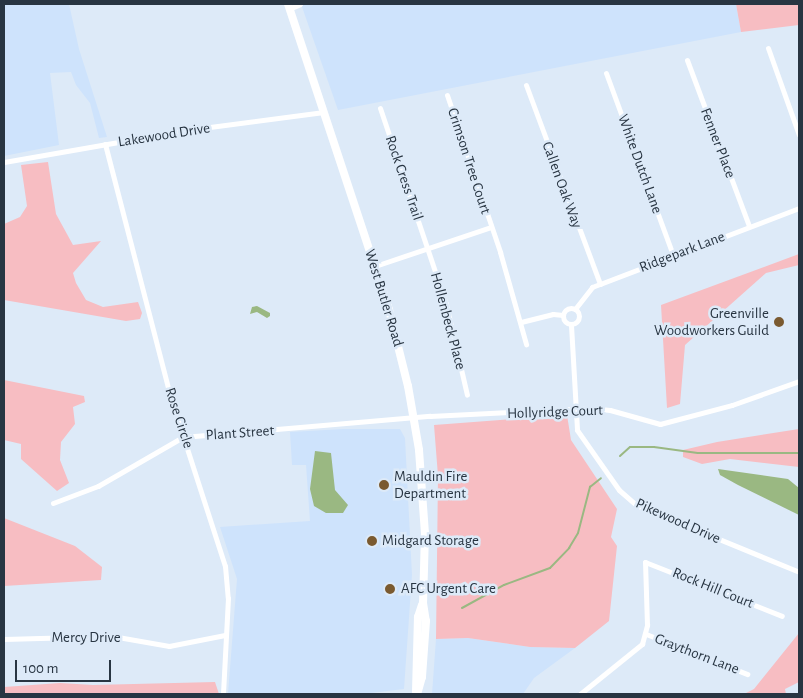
<!DOCTYPE html>
<html>
<head>
<meta charset="utf-8">
<style>
  body { margin:0 }
  #map { position:relative; width:803px; height:698px; overflow:hidden; background:#ddeaf8; font-family:"Alegreya Sans",sans-serif }
  div>[style] { position:absolute }
  [style*='--x'] { left:calc(var(--x)*1px); top:calc(var(--y)*1px); width:calc(var(--w)*1px); rotate:calc(var(--a)*1deg) }
  .built>* { inset:0; background:#cee3fc }
  .green>* { inset:0; background:#f7bdc2 }
  .water>* { inset:0; background:#9ab882 }
  .stream>* { height:2px; margin:-1px; padding:0 1px; transform-origin:1px; border-radius:1px; background:#9ab882 }
  .street>* { height:5px; margin:-2.5px; padding:0 2.5px; transform-origin:2.5px; border-radius:2.5px; background:#fff }
  .street>.ring { margin:-2.5px; padding:0; box-sizing:content-box; background:none; border:5px solid #fff; border-radius:50% }
  .primary>* { height:8px; margin:-4px; padding:0 4px; transform-origin:4px; border-radius:4px; background:#fff }
  .dots>* { width:14px; height:14px; translate:-50% -50%; box-sizing:border-box; border:2px solid #ddeaf8; border-radius:50% }
  span { translate:-50% -50%; white-space:nowrap; text-align:center; line-height:1.15; -webkit-text-stroke:5px #ddeaf8; paint-order:stroke }
  .street-label { font-size:15px; color:#283542 }
  .poi-label { font-size:15px; color:#283542 }
  .right { translate:-100% -50%; text-align:right }
  .left { translate:0 -50%; text-align:left }
  .frame { position:absolute; inset:0; border:5px solid #283542; pointer-events:none }
  .scale { position:absolute; left:15px; top:660px; width:96px; height:22px; box-sizing:border-box; border:2px solid #283542; border-top:0; padding-left:6px; font-size:15px; line-height:18px; white-space:nowrap; color:#283542; -webkit-text-stroke:4px #ddeaf8; paint-order:stroke }
</style>
</head>
<body>
<div id="map">
  <div class="built">
    <div style="clip-path:polygon(4px 4px,69px 4px,79px 49px,107px 137px,99px 138px,90px 103px,76px 85px,71px 72px,50px 73px,59px 145px,4px 156px)"></div>
    <div style="clip-path:polygon(301px 4px,736px 4px,741px 32px,338px 110px)"></div>
    <div style="clip-path:polygon(343px 429px,400px 429px,405px 438px,412px 575px,404px 689px,363px 694px,228px 694px,237px 579px,220px 527px,310px 521px,306px 465px,292px 465px,290px 432px)"></div>
    <div style="clip-path:polygon(468px 638px,530px 647px,575px 648px,534px 678px,523px 694px,432px 694px,436px 639px)"></div>
  </div>
  <div class="green">
    <div style="clip-path:polygon(736px 4px,799px 4px,799px 25px,741px 32px)"></div>
    <div style="clip-path:polygon(48px 162px,56px 214px,73px 245px,101px 241px,73px 273px,76px 283px,86px 300px,103px 307px,138px 302px,142px 313px,140px 319px,126px 321px,4px 300px,4px 224px,20px 217px,27px 206px,21px 165px)"></div>
    <div style="clip-path:polygon(799px 254px,799px 265px,766px 273px,685px 345px,680px 404px,667px 408px,661px 305px)"></div>
    <div style="clip-path:polygon(4px 380px,84px 396px,85px 402px,73px 407px,75px 424px,61px 442px,60px 460px,69px 483px,57px 491px,21px 459px,21px 444px,4px 440px)"></div>
    <div style="clip-path:polygon(567px 415px,571px 440px,617px 509px,611px 537px,617px 546px,609px 621px,575px 648px,530px 647px,468px 638px,436px 639px,438px 476px,434px 425px)"></div>
    <div style="clip-path:polygon(799px 429px,799px 467px,730px 459px,702px 464px,683px 457px,683px 450px,717px 442px)"></div>
    <div style="clip-path:polygon(4px 518px,75px 546px,102px 567px,101px 580px,4px 586px)"></div>
    <div style="clip-path:polygon(799px 633px,799px 682px,785px 689px,786px 694px,744px 694px,754px 689px)"></div>
    <div style="clip-path:polygon(215px 682px,219px 694px,4px 694px,4px 687px,60px 683px,93px 685px)"></div>
  </div>
  <div class="water">
    <div style="clip-path:polygon(257px 306px,270px 313px,270px 316px,267px 318px,257px 312px,250px 314px,252px 307px)"></div>
    <div style="clip-path:polygon(315px 451px,331px 453px,335px 490px,348px 505px,343px 513px,326px 513px,314px 506px,310px 489px)"></div>
    <div style="clip-path:polygon(718px 469px,788px 479px,799px 488px,799px 515px,738px 485px,720px 475px)"></div>
  </div>
  <div class="stream">
    <div style="--x:620;--y:456;--w:13;--a:-42"></div>
    <div style="--x:630;--y:447;--w:24;--a:0"></div>
    <div style="--x:654;--y:447;--w:44;--a:7.8"></div>
    <div style="--x:698;--y:453;--w:101;--a:0"></div>
    <div style="--x:462;--y:608;--w:48;--a:-28.7"></div>
    <div style="--x:504;--y:585;--w:49;--a:-20.3"></div>
    <div style="--x:550;--y:568;--w:28;--a:-46"></div>
    <div style="--x:569;--y:548;--w:17;--a:-59"></div>
    <div style="--x:578;--y:533;--w:48;--a:-75.4"></div>
    <div style="--x:590;--y:487;--w:14;--a:-39"></div>
  </div>
  <div class="street">
    <div style="--x:289;--y:9;--w:12;--a:-24"></div>
    <div style="--x:768;--y:48;--w:92;--a:70.4"></div>
    <div style="--x:687;--y:60;--w:177;--a:69.5"></div>
    <div style="--x:606;--y:73;--w:194;--a:69.8"></div>
    <div style="--x:526;--y:85;--w:212;--a:69.6"></div>
    <div style="--x:447;--y:95;--w:166;--a:71.3"></div>
    <div style="--x:500;--y:252;--w:96;--a:74.2"></div>
    <div style="--x:380;--y:108;--w:207;--a:71.4"></div>
    <div style="--x:446;--y:304;--w:93;--a:77"></div>
    <div style="--x:105;--y:144;--w:263;--a:75.5"></div>
    <div style="--x:171;--y:399;--w:176;--a:72.1"></div>
    <div style="--x:225;--y:566;--w:32;--a:85"></div>
    <div style="--x:228;--y:598;--w:96;--a:93"></div>
    <div style="--x:4;--y:162;--w:186;--a:-9.9"></div>
    <div style="--x:187;--y:130;--w:138;--a:-7.5"></div>
    <div style="--x:375;--y:266;--w:122;--a:-18.6"></div>
    <div class="ring" style="left:563px;top:308px;width:11px;height:11px"></div>
    <div style="--x:575;--y:309;--w:28;--a:-52"></div>
    <div style="--x:592;--y:287;--w:9;--a:-21"></div>
    <div style="--x:600;--y:284;--w:213;--a:-20.9"></div>
    <div style="--x:521;--y:322;--w:33;--a:-14"></div>
    <div style="--x:553;--y:314;--w:10;--a:6"></div>
    <div style="--x:571;--y:325;--w:105;--a:86.7"></div>
    <div style="--x:577;--y:430;--w:73;--a:55"></div>
    <div style="--x:619;--y:490;--w:23;--a:41"></div>
    <div style="--x:636;--y:505;--w:176;--a:22.3"></div>
    <div style="--x:53;--y:503;--w:48;--a:-20.7"></div>
    <div style="--x:98;--y:486;--w:98;--a:-30"></div>
    <div style="--x:183;--y:437;--w:248;--a:-4.9"></div>
    <div style="--x:430;--y:416;--w:160;--a:-2.9"></div>
    <div style="--x:590;--y:408;--w:20;--a:6"></div>
    <div style="--x:610;--y:410;--w:52;--a:15.6"></div>
    <div style="--x:660;--y:424;--w:74;--a:-14.8"></div>
    <div style="--x:732;--y:405;--w:71;--a:-19.7"></div>
    <div style="--x:646;--y:634;--w:109;--a:21.6"></div>
    <div style="--x:4;--y:639;--w:108;--a:-1.6"></div>
    <div style="--x:112;--y:636;--w:58;--a:10"></div>
    <div style="--x:169;--y:646;--w:57;--a:-11.1"></div>
    <div style="--x:580;--y:694;--w:80;--a:-38.9"></div>
    <div style="--x:642;--y:644;--w:20;--a:-75"></div>
    <div style="--x:647;--y:625;--w:63;--a:-91.8"></div>
    <div style="--x:645;--y:562;--w:147;--a:21.5"></div>
  </div>
  <div class="primary">
    <div style="--x:288;--y:4;--w:322;--a:71.7"></div>
    <div style="--x:389;--y:310;--w:78;--a:76"></div>
    <div style="--x:408;--y:386;--w:65;--a:80.2"></div>
    <div style="--x:419;--y:450;--w:83;--a:85.9"></div>
    <div style="--x:425;--y:533;--w:70;--a:91.6"></div>
    <div style="--x:423;--y:603;--w:18;--a:81"></div>
    <div style="--x:426;--y:621;--w:56;--a:94.1"></div>
    <div style="--x:422;--y:677;--w:18;--a:106"></div>
    <div style="--x:416;--y:692;--w:75;--a:-88.5"></div>
    <div style="--x:418;--y:617;--w:13;--a:-72"></div>
  </div>
  <div class="dots">
    <div style="left:779px;top:322px;background:#7a5a30"></div>
    <div style="left:384px;top:485px;background:#7a5a30"></div>
    <div style="left:372px;top:541px;background:#7a5a30"></div>
    <div style="left:390px;top:589px;background:#7a5a30"></div>
  </div>
  <div class="street-label">
    <span style="left:164px;top:135px;rotate:-9deg">Lakewood Drive</span>
    <span style="left:718px;top:143px;rotate:69deg">Fenner Place</span>
    <span style="left:469px;top:161px;rotate:72deg">Crimson Tree Court</span>
    <span style="left:640px;top:164px;rotate:70deg">White Dutch Lane</span>
    <span style="left:404px;top:178px;rotate:71deg">Rock Cress Trail</span>
    <span style="left:562px;top:185px;rotate:70deg">Callen Oak Way</span>
    <span style="left:682px;top:252px;rotate:-21deg">Ridgepark Lane</span>
    <span style="left:384px;top:298px;rotate:73deg">West Butler Road</span>
    <span style="left:448px;top:321px;rotate:75deg">Hollenbeck Place</span>
    <span style="left:555px;top:412px;rotate:-2deg">Hollyridge Court</span>
    <span style="left:179px;top:418px;rotate:72deg">Rose Circle</span>
    <span style="left:240px;top:433px;rotate:-4deg">Plant Street</span>
    <span style="left:678px;top:521px;rotate:24deg">Pikewood Drive</span>
    <span style="left:713px;top:588px;rotate:22deg">Rock Hill Court</span>
    <span style="left:86px;top:638px">Mercy Drive</span>
    <span style="left:697px;top:654px;rotate:21deg">Graythorn Lane</span>
  </div>
  <div class="poi-label">
    <span class="right" style="left:769px;top:322px">Greenville<br>Woodworkers Guild</span>
    <span class="left" style="left:394px;top:485px">Mauldin Fire<br>Department</span>
    <span class="left" style="left:382px;top:541px">Midgard Storage</span>
    <span class="left" style="left:401px;top:589px">AFC Urgent Care</span>
  </div>
  <div class="frame"></div>
  <div class="scale">100 m</div>
</div>
</body>
</html>
